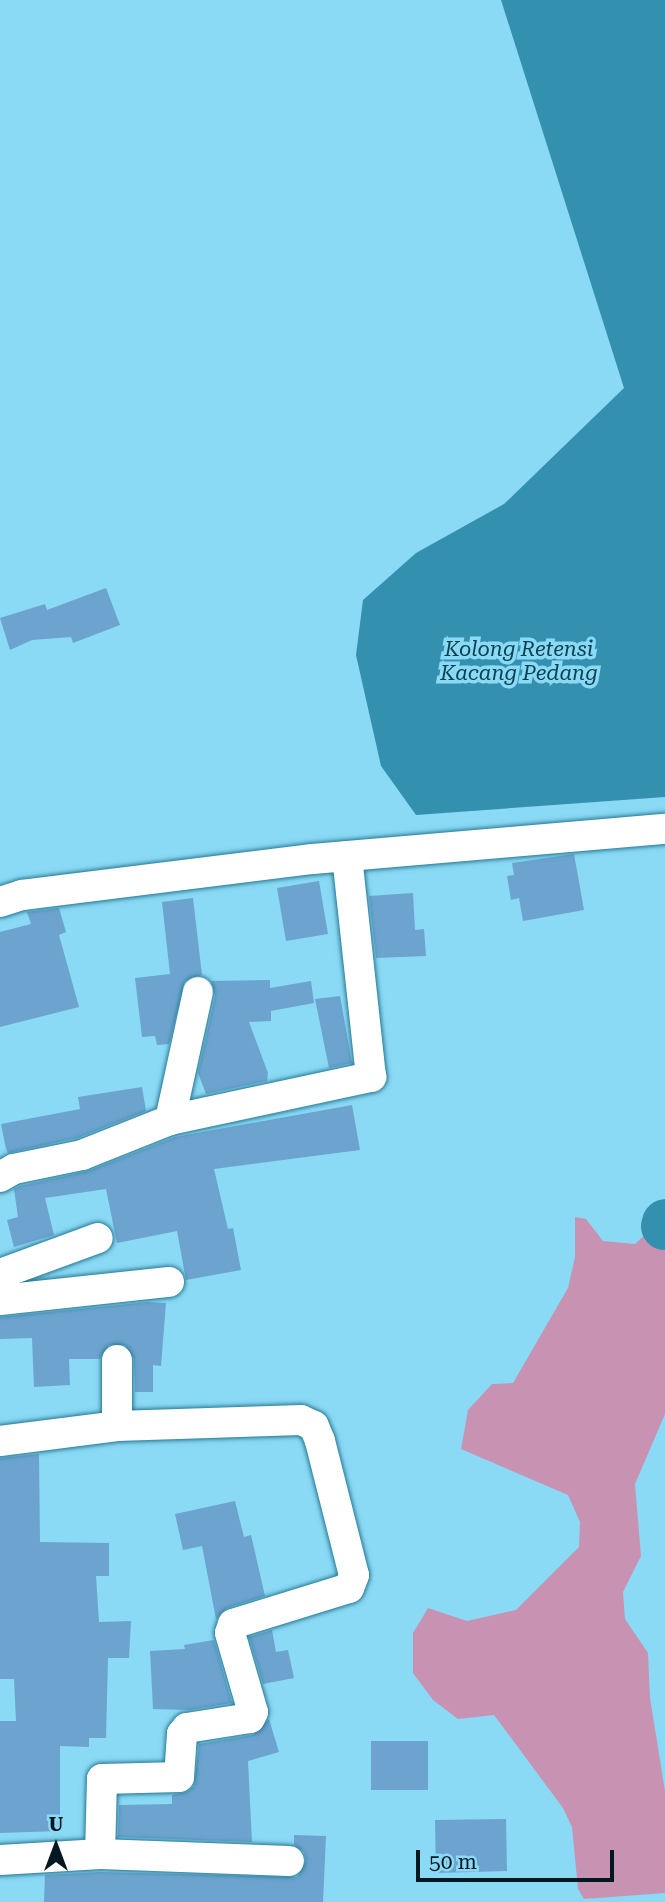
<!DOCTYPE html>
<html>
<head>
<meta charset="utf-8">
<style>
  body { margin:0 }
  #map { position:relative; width:665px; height:1902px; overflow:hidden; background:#8ad9f5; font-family:"Roboto Serif",serif }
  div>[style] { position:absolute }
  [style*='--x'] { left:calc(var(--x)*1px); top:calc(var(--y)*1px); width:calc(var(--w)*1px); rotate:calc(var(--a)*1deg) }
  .green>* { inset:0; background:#c893b3 }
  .water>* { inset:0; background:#3391af }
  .river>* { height:47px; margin:-23.5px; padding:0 23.5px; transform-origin:23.5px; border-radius:23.5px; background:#3391af }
  .building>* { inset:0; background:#6ca4cf }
  .roads { filter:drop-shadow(0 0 2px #267993) drop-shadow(0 0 2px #267993) }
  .minor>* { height:30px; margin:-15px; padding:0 15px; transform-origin:15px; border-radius:15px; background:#fff }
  span { translate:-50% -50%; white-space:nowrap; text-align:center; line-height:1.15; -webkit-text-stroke:7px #8ad9f5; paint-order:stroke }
  .water-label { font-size:21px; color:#0a4252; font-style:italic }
  .north { position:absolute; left:21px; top:1811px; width:70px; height:70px; -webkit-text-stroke:5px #8ad9f5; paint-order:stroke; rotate:0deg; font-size:19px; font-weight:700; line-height:28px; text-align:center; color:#011820 }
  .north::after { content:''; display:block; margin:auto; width:24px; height:32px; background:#011820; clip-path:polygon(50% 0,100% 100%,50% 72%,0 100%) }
  .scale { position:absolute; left:416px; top:1850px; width:198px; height:32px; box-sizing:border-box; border:4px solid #011820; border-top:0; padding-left:9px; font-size:21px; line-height:24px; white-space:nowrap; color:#011820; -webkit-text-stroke:5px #8ad9f5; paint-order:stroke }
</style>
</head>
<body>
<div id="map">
  <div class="green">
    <div style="clip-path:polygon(575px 1217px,586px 1219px,603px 1241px,635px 1244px,658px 1223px,665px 1226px,665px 1414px,635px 1484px,641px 1556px,623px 1592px,625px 1619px,648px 1653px,650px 1698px,665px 1791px,665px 1893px,584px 1899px,578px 1889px,572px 1827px,563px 1808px,494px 1715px,458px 1719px,433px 1700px,413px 1673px,413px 1633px,428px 1608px,467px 1621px,516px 1610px,579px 1547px,580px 1522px,568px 1495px,461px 1449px,468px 1410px,492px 1384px,513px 1383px,568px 1288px,575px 1257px)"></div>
  </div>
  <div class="water">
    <div style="clip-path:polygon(501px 0,665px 0,665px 797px,416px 815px,381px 766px,356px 655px,363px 600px,416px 553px,504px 504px,624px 388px)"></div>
  </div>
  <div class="river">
    <div style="--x:664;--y:1226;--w:4;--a:-76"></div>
  </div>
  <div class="building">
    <div style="clip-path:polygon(106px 588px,120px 625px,73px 643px,71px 637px,32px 640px,10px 650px,0 618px,45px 604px,47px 610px)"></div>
    <div style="clip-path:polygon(574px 854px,584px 910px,523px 921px,519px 898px,511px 900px,507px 876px,514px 875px,512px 863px)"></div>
    <div style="clip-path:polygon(319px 881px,328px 934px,286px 941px,277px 888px)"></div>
    <div style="clip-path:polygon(413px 893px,415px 930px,424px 929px,426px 956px,376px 958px,369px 896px)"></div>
    <div style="clip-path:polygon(193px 898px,202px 975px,185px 981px,169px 1044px,157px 1045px,155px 1036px,142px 1037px,135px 978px,170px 974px,162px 902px)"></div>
    <div style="clip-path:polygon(59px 908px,66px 932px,59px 935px,79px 1007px,0 1027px,0 932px,31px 924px,27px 912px)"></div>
    <div style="clip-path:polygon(270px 980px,270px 988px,311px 981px,314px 1003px,271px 1011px,271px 1021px,249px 1022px,268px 1073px,267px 1081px,206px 1094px,198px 1073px,215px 996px,211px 981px)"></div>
    <div style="clip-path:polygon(340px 996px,352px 1063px,329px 1068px,315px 999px)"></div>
    <div style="clip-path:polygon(142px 1087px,146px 1111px,77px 1138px,8px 1153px,6px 1149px,1px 1124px,80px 1109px,78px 1097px)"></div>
    <div style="clip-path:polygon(352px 1105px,360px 1150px,214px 1169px,228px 1229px,233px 1228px,241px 1270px,186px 1280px,177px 1231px,117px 1243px,106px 1189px,45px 1198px,54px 1235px,14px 1247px,7px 1220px,18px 1217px,14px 1189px,20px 1186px,88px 1171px,175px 1137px)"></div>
    <div style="clip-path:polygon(148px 1302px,166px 1303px,161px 1366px,153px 1365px,153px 1392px,135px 1392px,134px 1359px,125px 1345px,109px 1345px,100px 1359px,69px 1359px,70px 1385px,34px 1387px,32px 1338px,0 1339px,0 1317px)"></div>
    <div style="clip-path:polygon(39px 1454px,40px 1542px,109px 1543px,109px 1576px,96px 1576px,99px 1622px,131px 1621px,129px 1658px,108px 1658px,106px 1738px,89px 1738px,89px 1747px,60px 1746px,60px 1831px,0 1833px,0 1721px,16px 1721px,14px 1679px,0 1679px,0 1458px)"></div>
    <div style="clip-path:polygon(235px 1501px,244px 1537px,251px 1535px,265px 1596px,227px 1608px,216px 1619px,202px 1546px,183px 1550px,175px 1514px)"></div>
    <div style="clip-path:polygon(272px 1630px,276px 1652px,288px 1650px,294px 1678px,263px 1684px,249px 1637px)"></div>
    <div style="clip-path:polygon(214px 1640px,232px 1703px,189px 1710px,153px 1709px,150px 1651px,185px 1649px,184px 1645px)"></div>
    <div style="clip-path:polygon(269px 1719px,279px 1752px,248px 1761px,252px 1842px,118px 1837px,119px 1805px,172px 1804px,172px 1795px,187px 1792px,194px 1786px,199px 1744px,253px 1735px)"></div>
    <div style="clip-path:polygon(371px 1741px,428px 1741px,428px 1790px,371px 1790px)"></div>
    <div style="clip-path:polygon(506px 1819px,507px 1871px,436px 1873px,435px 1820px)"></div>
    <div style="clip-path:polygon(294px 1835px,326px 1836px,323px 1902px,44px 1902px,45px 1875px,100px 1872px,297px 1877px,306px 1861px,304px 1852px,294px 1845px)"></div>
  </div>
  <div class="roads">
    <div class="minor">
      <div style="--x:0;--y:902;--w:23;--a:-18"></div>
      <div style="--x:22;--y:895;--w:293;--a:-7.1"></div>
      <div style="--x:313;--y:859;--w:353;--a:-4.9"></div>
      <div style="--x:170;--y:1120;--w:131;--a:-77.7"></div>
      <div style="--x:0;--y:1177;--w:16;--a:-30"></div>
      <div style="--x:14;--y:1169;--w:69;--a:-11.6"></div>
      <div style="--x:82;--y:1155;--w:95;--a:-21.7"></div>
      <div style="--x:170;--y:1120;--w:206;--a:-12.1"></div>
      <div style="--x:371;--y:1077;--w:222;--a:-96.2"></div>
      <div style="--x:0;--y:1274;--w:104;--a:-20.2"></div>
      <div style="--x:0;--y:1300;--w:170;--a:-6.1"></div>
      <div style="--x:117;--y:1426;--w:66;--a:-90"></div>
      <div style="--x:0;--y:1441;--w:118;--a:-7.3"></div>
      <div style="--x:117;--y:1426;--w:184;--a:-1.9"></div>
      <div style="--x:301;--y:1420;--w:14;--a:25"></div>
      <div style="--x:314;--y:1426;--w:16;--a:68"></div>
      <div style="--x:320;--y:1441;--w:138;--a:75.8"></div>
      <div style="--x:354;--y:1575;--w:14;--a:111"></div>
      <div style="--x:349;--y:1588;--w:121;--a:162.8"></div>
      <div style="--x:233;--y:1624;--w:9;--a:108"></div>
      <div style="--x:230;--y:1633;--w:82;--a:73.8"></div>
      <div style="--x:253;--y:1712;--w:7;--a:117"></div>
      <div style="--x:250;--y:1718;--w:64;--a:171"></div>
      <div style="--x:187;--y:1728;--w:8;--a:130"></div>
      <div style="--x:182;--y:1734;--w:43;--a:94"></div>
      <div style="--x:179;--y:1777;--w:77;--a:178.5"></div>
      <div style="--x:102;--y:1779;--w:75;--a:91.5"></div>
      <div style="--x:100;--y:1854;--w:100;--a:176.6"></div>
      <div style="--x:100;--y:1854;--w:189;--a:2.1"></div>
    </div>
  </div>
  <div class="water-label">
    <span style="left:519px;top:661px">Kolong Retensi<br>Kacang Pedang</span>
  </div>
  <div class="north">U</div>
  <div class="scale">50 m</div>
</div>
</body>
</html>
